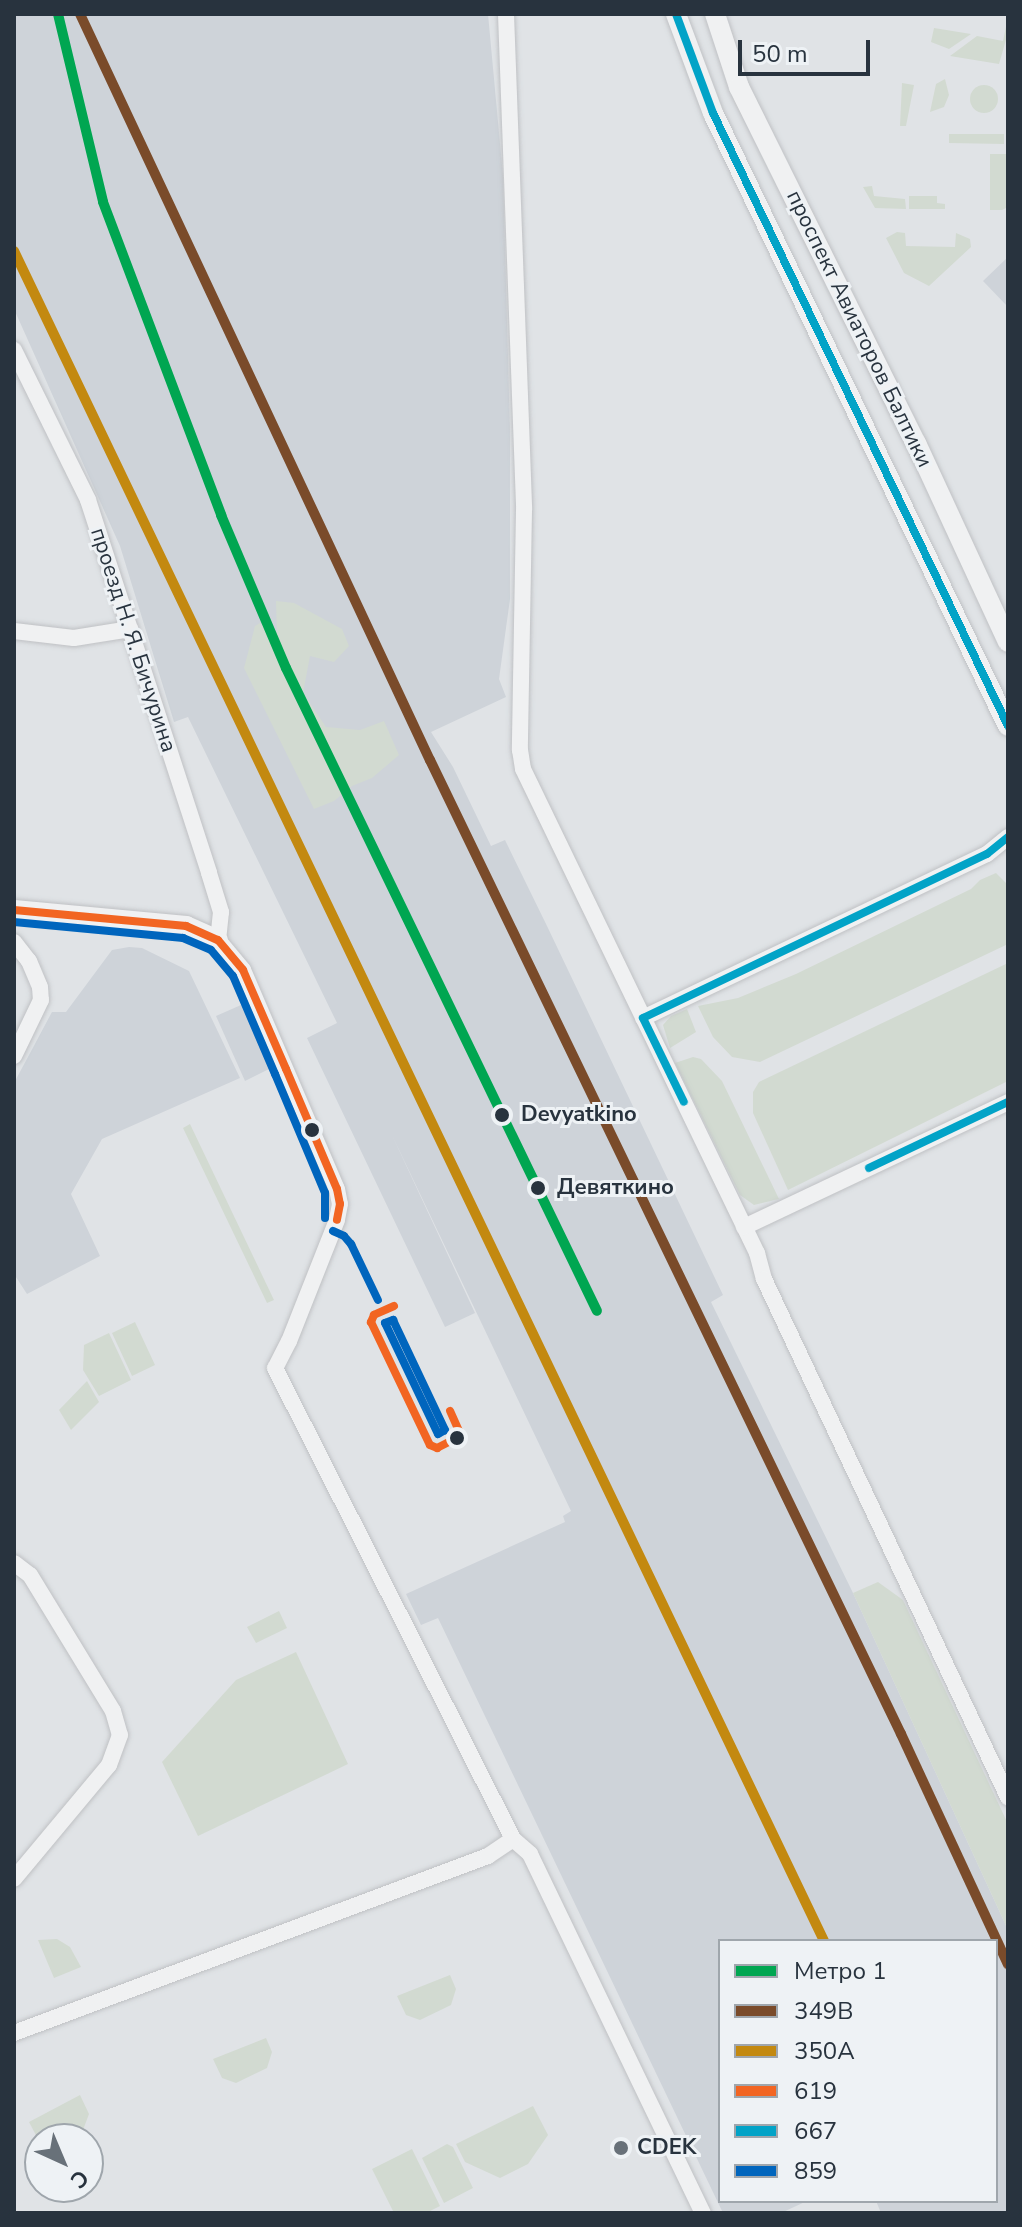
<!DOCTYPE html>
<html>
<head>
<meta charset="utf-8">
<style>
  body { margin:0 }
  #map { position:relative; width:1022px; height:2227px; overflow:hidden; background:#e0e3e6; font-family:"Nunito Sans",sans-serif }
  div>[style] { position:absolute }
  [style*='--x'] { left:calc(var(--x)*1px); top:calc(var(--y)*1px); width:calc(var(--w)*1px); rotate:calc(var(--a)*1deg) }
  .built>* { inset:0; background:#ced3d9 }
  .green>* { inset:0; background:#d2dad1 }
  .round { border-radius:50% }
  .roads { filter:drop-shadow(0 0 2px #bfc1c4) drop-shadow(0 0 2px #bfc1c4) }
  .minor>* { height:16px; margin:-8px; padding:0 8px; transform-origin:8px; border-radius:8px; background:#f0f1f2 }
  .tertiary>* { height:20px; margin:-10px; padding:0 10px; transform-origin:10px; border-radius:10px; background:#f0f1f2 }
  .bus-1>* { height:8px; margin:-4px; padding:0 4px; transform-origin:4px; border-radius:4px; background:#f26522 }
  .bus-2>* { height:8px; margin:-4px; padding:0 4px; transform-origin:4px; border-radius:4px; background:#02a3c7 }
  .bus-3>* { height:8px; margin:-4px; padding:0 4px; transform-origin:4px; border-radius:4px; background:#0065bd }
  .rail-1>* { height:10px; margin:-5px; padding:0 5px; transform-origin:5px; border-radius:5px; background:#7a4b2a }
  .rail-2>* { height:10px; margin:-5px; padding:0 5px; transform-origin:5px; border-radius:5px; background:#c38910 }
  .metro-1>* { height:10px; margin:-5px; padding:0 5px; transform-origin:5px; border-radius:5px; background:#00a651 }
  .dots>* { width:22px; height:22px; translate:-50% -50%; box-sizing:border-box; border:4px solid #eef2f5; border-radius:50% }
  span { translate:-50% -50%; white-space:nowrap; text-align:center; line-height:1.15; -webkit-text-stroke:6px #eef2f5; paint-order:stroke }
  .street-label { font-size:22px; color:#28333e }
  .stop-label { font-size:22px; color:#28333e; font-weight:700 }
  .left { translate:0 -50%; text-align:left }
  .poi-label { font-size:22px; color:#28333e; font-weight:700 }
  .frame { position:absolute; inset:0; border:16px solid #28333e; pointer-events:none }
  .legend { position:absolute; left:718px; top:1939px; width:280px; height:264px; box-sizing:border-box; background:#eef2f5; border:2px solid #9fa6ac; margin:0; padding:10px 14px; list-style:none; font-size:24px; color:#28333e }
  .legend li { display:flex; align-items:center; gap:16px; height:40px }
  .legend b { width:40px; border:2px solid #9fa6ac }
  .north { position:absolute; left:24px; top:2123px; width:80px; height:80px; box-sizing:border-box; background:#eef2f5; border:2px solid #9fa6ac; border-radius:50%; rotate:136deg; font-size:22px; font-weight:700; line-height:32px; text-align:center; color:#28333e }
  .north::after { content:''; display:block; margin:auto; width:28px; height:36px; background:#687179; clip-path:polygon(50% 0,100% 100%,50% 72%,0 100%) }
  .scale { position:absolute; left:738px; top:40px; width:132px; height:36px; box-sizing:border-box; border:4px solid #28333e; border-top:0; padding-left:10px; font-size:24px; line-height:28px; white-space:nowrap; color:#28333e; -webkit-text-stroke:6px #eef2f5; paint-order:stroke }
</style>
</head>
<body>
<div id="map">
  <div class="built">
    <div style="clip-path:polygon(14px 14px,488px 14px,503px 176px,510px 431px,510px 599px,499px 679px,506px 697px,431px 732px,453px 767px,491px 846px,505px 840px,547px 926px,723px 1295px,711px 1302px,853px 1593px,1008px 1930px,1008px 2213px,881px 2213px,876px 2201px,996px 2201px,996px 1941px,720px 1941px,720px 2201px,807px 2201px,781px 2213px,723px 2213px,438px 1618px,421px 1625px,406px 1594px,565px 1522px,563px 1516px,571px 1511px,391px 1133px,475px 1313px,445px 1327px,307px 1038px,337px 1023px,188px 717px,174px 722px,120px 546px,14px 309px)"></div>
    <div style="clip-path:polygon(1008px 257px,1008px 307px,983px 281px)"></div>
    <div style="clip-path:polygon(129px 947px,142px 948px,189px 971px,240px 1078px,102px 1139px,71px 1194px,100px 1256px,27px 1294px,14px 1274px,14px 1083px,52px 1012px,66px 1012px,112px 950px)"></div>
    <div style="clip-path:polygon(241px 1005px,273px 1067px,245px 1081px,216px 1016px)"></div>
  </div>
  <div class="green">
    <div style="clip-path:polygon(1008px 17px,1008px 33px,999px 64px,950px 56px,977px 36px,1003px 41px)"></div>
    <div style="clip-path:polygon(934px 28px,971px 34px,949px 49px,931px 42px)"></div>
    <div style="clip-path:polygon(945px 79px,949px 95px,944px 107px,930px 112px,936px 84px)"></div>
    <div style="clip-path:polygon(902px 83px,914px 85px,906px 126px,900px 126px)"></div>
    <div class="round" style="left:970px;top:85px;width:28px;height:28px"></div>
    <div style="clip-path:polygon(949px 134px,1004px 134px,1004px 144px,949px 143px)"></div>
    <div style="clip-path:polygon(990px 154px,1008px 154px,1008px 207px,1002px 210px,990px 210px)"></div>
    <div style="clip-path:polygon(872px 186px,874px 196px,905px 199px,906px 209px,875px 208px,863px 187px)"></div>
    <div style="clip-path:polygon(909px 196px,937px 196px,937px 203px,945px 204px,945px 209px,909px 209px)"></div>
    <div style="clip-path:polygon(897px 232px,905px 233px,906px 246px,955px 247px,956px 233px,970px 239px,971px 247px,929px 286px,904px 273px,886px 238px)"></div>
    <div style="clip-path:polygon(276px 601px,294px 603px,342px 629px,349px 646px,334px 662px,310px 656px,303px 693px,326px 727px,360px 730px,384px 721px,399px 755px,372px 778px,352px 786px,334px 801px,314px 809px,244px 668px,255px 626px,260px 623px,270px 634px,277px 635px)"></div>
    <div style="clip-path:polygon(996px 873px,1008px 885px,1008px 944px,760px 1062px,732px 1057px,713px 1037px,698px 1006px,738px 998px,796px 974px,971px 889px,980px 880px)"></div>
    <div style="clip-path:polygon(1008px 963px,1008px 1081px,788px 1190px,753px 1113px,753px 1092px,759px 1082px)"></div>
    <div style="clip-path:polygon(687px 1009px,696px 1032px,670px 1048px,663px 1025px,671px 1016px)"></div>
    <div style="clip-path:polygon(693px 1057px,701px 1059px,722px 1081px,779px 1199px,754px 1205px,740px 1195px,675px 1063px)"></div>
    <div style="clip-path:polygon(190px 1124px,274px 1300px,267px 1303px,183px 1128px)"></div>
    <div style="clip-path:polygon(135px 1322px,155px 1365px,132px 1376px,112px 1333px)"></div>
    <div style="clip-path:polygon(109px 1333px,131px 1380px,99px 1396px,83px 1370px,84px 1345px)"></div>
    <div style="clip-path:polygon(87px 1381px,99px 1402px,71px 1430px,59px 1410px)"></div>
    <div style="clip-path:polygon(878px 1582px,903px 1600px,1008px 1824px,1008px 1930px,853px 1593px)"></div>
    <div style="clip-path:polygon(279px 1611px,287px 1628px,256px 1643px,247px 1627px)"></div>
    <div style="clip-path:polygon(296px 1652px,348px 1764px,198px 1836px,162px 1762px,236px 1680px)"></div>
    <div style="clip-path:polygon(57px 1939px,70px 1947px,81px 1967px,54px 1978px,38px 1940px)"></div>
    <div style="clip-path:polygon(450px 1975px,456px 1989px,451px 2005px,420px 2020px,406px 2015px,397px 1996px)"></div>
    <div style="clip-path:polygon(266px 2038px,272px 2052px,267px 2068px,236px 2083px,222px 2078px,213px 2059px)"></div>
    <div style="clip-path:polygon(80px 2095px,89px 2114px,83px 2130px,64px 2139px,39px 2141px,29px 2122px)"></div>
    <div style="clip-path:polygon(533px 2106px,548px 2135px,528px 2164px,500px 2178px,465px 2162px,456px 2144px)"></div>
    <div style="clip-path:polygon(447px 2144px,453px 2147px,473px 2188px,444px 2203px,422px 2158px)"></div>
    <div style="clip-path:polygon(412px 2149px,440px 2206px,426px 2213px,394px 2213px,372px 2169px)"></div>
  </div>
  <div class="roads">
    <div class="minor">
      <div style="--x:506;--y:14;--w:496;--a:87.9"></div>
      <div style="--x:524;--y:510;--w:240;--a:91"></div>
      <div style="--x:520;--y:750;--w:19;--a:81"></div>
      <div style="--x:523;--y:769;--w:538;--a:64.2"></div>
      <div style="--x:757;--y:1253;--w:27;--a:75"></div>
      <div style="--x:764;--y:1279;--w:573;--a:64.78"></div>
      <div style="--x:14;--y:350;--w:167;--a:63.7"></div>
      <div style="--x:88;--y:500;--w:392;--a:72"></div>
      <div style="--x:209;--y:873;--w:41;--a:72.9"></div>
      <div style="--x:221;--y:912;--w:28;--a:96"></div>
      <div style="--x:218;--y:940;--w:39;--a:50"></div>
      <div style="--x:243;--y:970;--w:238;--a:66.8"></div>
      <div style="--x:337;--y:1189;--w:15;--a:79"></div>
      <div style="--x:340;--y:1204;--w:16;--a:101"></div>
      <div style="--x:337;--y:1220;--w:130;--a:111.6"></div>
      <div style="--x:289;--y:1341;--w:30;--a:117"></div>
      <div style="--x:275;--y:1368;--w:528;--a:63.19"></div>
      <div style="--x:513;--y:1839;--w:23;--a:41"></div>
      <div style="--x:530;--y:1854;--w:399;--a:64.3"></div>
      <div style="--x:14;--y:631;--w:60;--a:6.7"></div>
      <div style="--x:74;--y:638;--w:57;--a:-9.1"></div>
      <div style="--x:14;--y:942;--w:24;--a:52"></div>
      <div style="--x:29;--y:961;--w:28;--a:67"></div>
      <div style="--x:40;--y:987;--w:13;--a:86"></div>
      <div style="--x:41;--y:1000;--w:62;--a:115.7"></div>
      <div style="--x:643;--y:1018;--w:381;--a:-25.5"></div>
      <div style="--x:987;--y:854;--w:27;--a:-39"></div>
      <div style="--x:744;--y:1227;--w:292;--a:-25.3"></div>
      <div style="--x:14;--y:1563;--w:20;--a:37"></div>
      <div style="--x:30;--y:1575;--w:159;--a:58.6"></div>
      <div style="--x:113;--y:1711;--w:25;--a:74"></div>
      <div style="--x:120;--y:1735;--w:32;--a:110"></div>
      <div style="--x:109;--y:1765;--w:148;--a:129.8"></div>
      <div style="--x:14;--y:2033;--w:506;--a:-20.48"></div>
      <div style="--x:488;--y:1856;--w:30;--a:-34"></div>
    </div>
    <div class="tertiary">
      <div style="--x:676;--y:14;--w:106;--a:69.5"></div>
      <div style="--x:713;--y:113;--w:680;--a:64.3"></div>
      <div style="--x:715;--y:14;--w:77;--a:71.8"></div>
      <div style="--x:739;--y:87;--w:398;--a:63.6"></div>
      <div style="--x:916;--y:443;--w:219;--a:65.2"></div>
      <div style="--x:14;--y:910;--w:173;--a:5.3"></div>
      <div style="--x:186;--y:926;--w:35;--a:24"></div>
    </div>
  </div>
  <div class="bus-1">
    <div style="--x:14;--y:910;--w:173;--a:5.3"></div>
    <div style="--x:186;--y:926;--w:35;--a:24"></div>
    <div style="--x:218;--y:940;--w:39;--a:50"></div>
    <div style="--x:243;--y:970;--w:108;--a:66.5"></div>
    <div style="--x:286;--y:1069;--w:130;--a:67"></div>
    <div style="--x:337;--y:1189;--w:15;--a:79"></div>
    <div style="--x:340;--y:1204;--w:16;--a:101"></div>
    <div style="--x:394;--y:1306;--w:22;--a:156"></div>
    <div style="--x:374;--y:1315;--w:8;--a:113"></div>
    <div style="--x:371;--y:1322;--w:136;--a:64.4"></div>
    <div style="--x:430;--y:1445;--w:8;--a:23"></div>
    <div style="--x:437;--y:1448;--w:22;--a:-27"></div>
    <div style="--x:457;--y:1438;--w:7;--a:-74"></div>
    <div style="--x:459;--y:1431;--w:22;--a:-114"></div>
  </div>
  <div class="bus-2">
    <div style="--x:676;--y:14;--w:106;--a:69.5"></div>
    <div style="--x:713;--y:113;--w:680;--a:64.3"></div>
    <div style="--x:643;--y:1018;--w:381;--a:-25.5"></div>
    <div style="--x:987;--y:854;--w:27;--a:-39"></div>
    <div style="--x:643;--y:1018;--w:93;--a:64"></div>
    <div style="--x:869;--y:1168;--w:154;--a:-25.4"></div>
  </div>
  <div class="bus-3">
    <div style="--x:14;--y:922;--w:170;--a:5.4"></div>
    <div style="--x:183;--y:938;--w:30;--a:23"></div>
    <div style="--x:211;--y:950;--w:34;--a:50"></div>
    <div style="--x:233;--y:976;--w:107;--a:66.8"></div>
    <div style="--x:275;--y:1074;--w:129;--a:67.2"></div>
    <div style="--x:325;--y:1193;--w:25;--a:90"></div>
    <div style="--x:333;--y:1231;--w:12;--a:24"></div>
    <div style="--x:344;--y:1236;--w:11;--a:49"></div>
    <div style="--x:351;--y:1244;--w:62;--a:64.3"></div>
    <div style="--x:393;--y:1320;--w:122;--a:64.7"></div>
    <div style="--x:445;--y:1430;--w:8;--a:150"></div>
    <div style="--x:438;--y:1434;--w:123;--a:-115.5"></div>
    <div style="--x:385;--y:1323;--w:9;--a:-21"></div>
  </div>
  <div class="rail-1">
    <div style="--x:80;--y:14;--w:824;--a:64.87"></div>
    <div style="--x:430;--y:760;--w:1082;--a:64.19"></div>
    <div style="--x:901;--y:1734;--w:254;--a:65.1"></div>
  </div>
  <div class="rail-2">
    <div style="--x:14;--y:251;--w:1874;--a:64.39"></div>
  </div>
  <div class="metro-1">
    <div style="--x:58;--y:14;--w:193;--a:76.5"></div>
    <div style="--x:103;--y:202;--w:335;--a:69.3"></div>
    <div style="--x:221;--y:515;--w:166;--a:67"></div>
    <div style="--x:286;--y:668;--w:714;--a:64.19"></div>
  </div>
  <div class="dots">
    <div style="left:502px;top:1115px;background:#28333e"></div>
    <div style="left:312px;top:1130px;background:#28333e"></div>
    <div style="left:538px;top:1188px;background:#28333e"></div>
    <div style="left:457px;top:1438px;background:#28333e"></div>
    <div style="left:621px;top:2148px;background:#687179"></div>
  </div>
  <div class="street-label">
    <span style="left:859px;top:329px;rotate:64deg">проспект Авиаторов Балтики</span>
    <span style="left:133px;top:640px;rotate:72deg">проезд Н. Я. Бичурина</span>
  </div>
  <div class="stop-label">
    <span class="left" style="left:521px;top:1115px">Devyatkino</span>
    <span class="left" style="left:557px;top:1188px">Девяткино</span>
  </div>
  <div class="poi-label">
    <span class="left" style="left:637px;top:2148px">CDEK</span>
  </div>
  <div class="frame"></div>
  <ul class="legend">
  <li><b style="height:10px;background:#00a651"></b>Метро 1</li>
  <li><b style="height:10px;background:#7a4b2a"></b>349В</li>
  <li><b style="height:10px;background:#c38910"></b>350А</li>
  <li><b style="height:10px;background:#f26522"></b>619</li>
  <li><b style="height:10px;background:#02a3c7"></b>667</li>
  <li><b style="height:10px;background:#0065bd"></b>859</li>
  </ul>
  <div class="north">С</div>
  <div class="scale">50 m</div>
</div>
</body>
</html>
